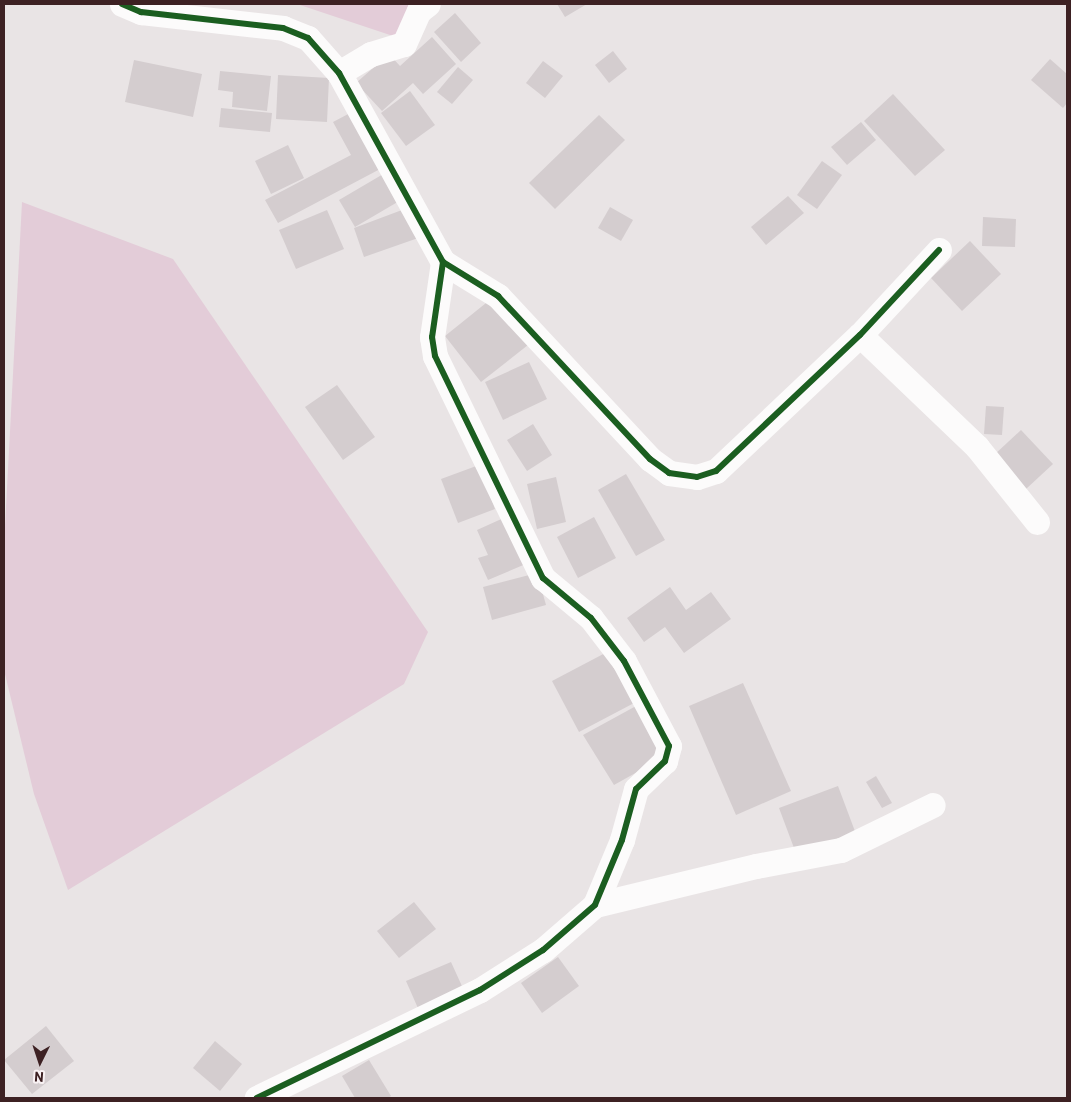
<!DOCTYPE html>
<html>
<head>
<meta charset="utf-8">
<style>
  body { margin:0 }
  #map { position:relative; width:1071px; height:1102px; overflow:hidden; background:#e9e4e5; font-family:Barlow,sans-serif }
  div>[style] { position:absolute }
  [style*='--x'] { left:calc(var(--x)*1px); top:calc(var(--y)*1px); width:calc(var(--w)*1px); rotate:calc(var(--a)*1deg) }
  .green>* { inset:0; background:#e3ccd8 }
  .building>* { inset:0; background:#d4cdcf }
  .minor>* { height:25px; margin:-12.5px; padding:0 12.5px; transform-origin:12.5px; border-radius:12.5px; background:#fcfbfb }
  .cycleway>* { height:6px; margin:-3px; padding:0 3px; transform-origin:3px; border-radius:3px; background:#1b5e20 }
  span { translate:-50% -50%; white-space:nowrap; text-align:center; line-height:1.15; -webkit-text-stroke:4.5px #f9f2f4; paint-order:stroke }
  .frame { position:absolute; inset:0; border:5px solid #3d2123; pointer-events:none }
  .north { position:absolute; left:15px; top:1037px; width:50px; height:50px; -webkit-text-stroke:4px #f9f2f4; paint-order:stroke; rotate:184deg; font-size:14px; font-weight:700; line-height:20px; text-align:center; color:#3d2123 }
  .north::after { content:''; display:block; margin:auto; width:18px; height:22px; background:#3d2123; clip-path:polygon(50% 0,100% 100%,50% 72%,0 100%) }
</style>
</head>
<body>
<div id="map">
  <div class="green">
    <div style="clip-path:polygon(297px 4px,424px 4px,411px 42px)"></div>
    <div style="clip-path:polygon(22px 202px,173px 259px,428px 632px,404px 684px,68px 890px,34px 794px,4px 670px,4px 546px)"></div>
  </div>
  <div class="building">
    <div style="clip-path:polygon(557px 4px,587px 4px,565px 17px)"></div>
    <div style="clip-path:polygon(455px 13px,481px 43px,461px 62px,434px 32px)"></div>
    <div style="clip-path:polygon(432px 37px,456px 64px,423px 94px,413px 83px,382px 111px,356px 83px,389px 54px,400px 66px)"></div>
    <div style="clip-path:polygon(613px 51px,627px 69px,609px 83px,595px 65px)"></div>
    <div style="clip-path:polygon(1050px 59px,1067px 74px,1067px 103px,1063px 108px,1031px 80px)"></div>
    <div style="clip-path:polygon(134px 60px,202px 74px,193px 117px,125px 102px)"></div>
    <div style="clip-path:polygon(543px 61px,563px 76px,545px 98px,526px 83px)"></div>
    <div style="clip-path:polygon(458px 67px,473px 80px,452px 104px,437px 92px)"></div>
    <div style="clip-path:polygon(220px 71px,271px 76px,267px 111px,232px 107px,233px 92px,218px 90px)"></div>
    <div style="clip-path:polygon(278px 75px,329px 78px,327px 122px,276px 119px)"></div>
    <div style="clip-path:polygon(410px 91px,435px 125px,406px 146px,381px 113px)"></div>
    <div style="clip-path:polygon(893px 94px,945px 150px,915px 176px,864px 121px)"></div>
    <div style="clip-path:polygon(221px 108px,272px 113px,270px 132px,219px 127px)"></div>
    <div style="clip-path:polygon(352px 112px,382px 168px,278px 223px,265px 200px,351px 155px,333px 122px)"></div>
    <div style="clip-path:polygon(599px 115px,625px 140px,555px 209px,529px 183px)"></div>
    <div style="clip-path:polygon(861px 122px,876px 140px,847px 165px,831px 147px)"></div>
    <div style="clip-path:polygon(288px 145px,304px 178px,271px 194px,255px 161px)"></div>
    <div style="clip-path:polygon(822px 161px,842px 175px,817px 209px,797px 195px)"></div>
    <div style="clip-path:polygon(385px 173px,401px 200px,355px 227px,339px 200px)"></div>
    <div style="clip-path:polygon(788px 196px,804px 213px,766px 245px,751px 227px)"></div>
    <div style="clip-path:polygon(410px 207px,421px 237px,364px 257px,354px 228px)"></div>
    <div style="clip-path:polygon(610px 207px,633px 220px,621px 241px,598px 228px)"></div>
    <div style="clip-path:polygon(327px 210px,344px 249px,296px 269px,279px 230px)"></div>
    <div style="clip-path:polygon(983px 217px,1016px 219px,1015px 247px,982px 246px)"></div>
    <div style="clip-path:polygon(970px 241px,1001px 274px,962px 311px,931px 278px)"></div>
    <div style="clip-path:polygon(491px 299px,528px 345px,481px 382px,445px 336px)"></div>
    <div style="clip-path:polygon(529px 362px,547px 399px,503px 420px,485px 382px)"></div>
    <div style="clip-path:polygon(337px 385px,375px 437px,343px 460px,305px 407px)"></div>
    <div style="clip-path:polygon(986px 406px,1004px 407px,1002px 435px,984px 434px)"></div>
    <div style="clip-path:polygon(533px 424px,552px 455px,527px 471px,507px 440px)"></div>
    <div style="clip-path:polygon(1021px 430px,1053px 464px,1026px 489px,994px 455px)"></div>
    <div style="clip-path:polygon(479px 465px,495px 509px,458px 523px,441px 479px)"></div>
    <div style="clip-path:polygon(626px 474px,665px 540px,636px 556px,598px 490px)"></div>
    <div style="clip-path:polygon(556px 477px,566px 522px,537px 529px,527px 484px)"></div>
    <div style="clip-path:polygon(508px 516px,528px 563px,488px 580px,478px 558px,488px 555px,477px 530px)"></div>
    <div style="clip-path:polygon(594px 517px,616px 558px,578px 578px,557px 537px)"></div>
    <div style="clip-path:polygon(537px 573px,546px 605px,492px 620px,483px 587px)"></div>
    <div style="clip-path:polygon(670px 587px,686px 610px,711px 592px,731px 619px,684px 653px,665px 627px,644px 642px,627px 618px)"></div>
    <div style="clip-path:polygon(609px 651px,636px 702px,579px 732px,552px 681px)"></div>
    <div style="clip-path:polygon(743px 683px,791px 791px,736px 815px,689px 706px)"></div>
    <div style="clip-path:polygon(636px 706px,664px 757px,614px 785px,583px 735px)"></div>
    <div style="clip-path:polygon(876px 776px,892px 803px,882px 808px,866px 782px)"></div>
    <div style="clip-path:polygon(838px 786px,856px 834px,797px 856px,779px 808px)"></div>
    <div style="clip-path:polygon(414px 902px,436px 929px,399px 958px,377px 931px)"></div>
    <div style="clip-path:polygon(558px 957px,579px 986px,542px 1013px,521px 983px)"></div>
    <div style="clip-path:polygon(451px 962px,466px 995px,421px 1015px,406px 981px)"></div>
    <div style="clip-path:polygon(46px 1026px,74px 1061px,32px 1094px,4px 1060px)"></div>
    <div style="clip-path:polygon(215px 1041px,242px 1064px,220px 1091px,193px 1068px)"></div>
    <div style="clip-path:polygon(369px 1060px,391px 1096px,388px 1098px,355px 1098px,342px 1076px)"></div>
  </div>
  <div class="minor">
    <div style="--x:122;--y:4;--w:21;--a:23"></div>
    <div style="--x:141;--y:12;--w:143;--a:6.4"></div>
    <div style="--x:283;--y:28;--w:27;--a:22"></div>
    <div style="--x:308;--y:38;--w:47;--a:48.5"></div>
    <div style="--x:339;--y:73;--w:216;--a:61.2"></div>
    <div style="--x:443;--y:262;--w:76;--a:98.3"></div>
    <div style="--x:432;--y:337;--w:19;--a:81"></div>
    <div style="--x:435;--y:356;--w:247;--a:64.1"></div>
    <div style="--x:543;--y:578;--w:62;--a:39.8"></div>
    <div style="--x:591;--y:618;--w:54;--a:52.5"></div>
    <div style="--x:624;--y:661;--w:96;--a:62.1"></div>
    <div style="--x:669;--y:746;--w:16;--a:105"></div>
    <div style="--x:665;--y:761;--w:40;--a:136"></div>
    <div style="--x:636;--y:789;--w:53;--a:105.4"></div>
    <div style="--x:622;--y:840;--w:70;--a:112.6"></div>
    <div style="--x:595;--y:905;--w:69;--a:139.1"></div>
    <div style="--x:543;--y:950;--w:75;--a:147.6"></div>
    <div style="--x:480;--y:990;--w:248;--a:154.2"></div>
    <div style="--x:339;--y:73;--w:37;--a:-31"></div>
    <div style="--x:371;--y:54;--w:34;--a:-17"></div>
    <div style="--x:404;--y:44;--w:36;--a:-66"></div>
    <div style="--x:419;--y:11;--w:11;--a:-38"></div>
    <div style="--x:443;--y:262;--w:65;--a:31.7"></div>
    <div style="--x:498;--y:296;--w:223;--a:47"></div>
    <div style="--x:650;--y:459;--w:24;--a:36"></div>
    <div style="--x:669;--y:473;--w:28;--a:8"></div>
    <div style="--x:697;--y:477;--w:20;--a:-18"></div>
    <div style="--x:716;--y:471;--w:198;--a:-43.4"></div>
    <div style="--x:860;--y:335;--w:116;--a:-47.1"></div>
    <div style="--x:860;--y:335;--w:162;--a:43.7"></div>
    <div style="--x:977;--y:447;--w:96;--a:51.3"></div>
    <div style="--x:595;--y:905;--w:166;--a:-13.6"></div>
    <div style="--x:756;--y:866;--w:86;--a:-10.7"></div>
    <div style="--x:841;--y:850;--w:102;--a:-26.1"></div>
  </div>
  <div class="cycleway">
    <div style="--x:122;--y:4;--w:21;--a:23"></div>
    <div style="--x:141;--y:12;--w:143;--a:6.4"></div>
    <div style="--x:283;--y:28;--w:27;--a:22"></div>
    <div style="--x:308;--y:38;--w:47;--a:48.5"></div>
    <div style="--x:339;--y:73;--w:216;--a:61.2"></div>
    <div style="--x:443;--y:262;--w:76;--a:98.3"></div>
    <div style="--x:432;--y:337;--w:19;--a:81"></div>
    <div style="--x:435;--y:356;--w:247;--a:64.1"></div>
    <div style="--x:543;--y:578;--w:62;--a:39.8"></div>
    <div style="--x:591;--y:618;--w:54;--a:52.5"></div>
    <div style="--x:624;--y:661;--w:96;--a:62.1"></div>
    <div style="--x:669;--y:746;--w:16;--a:105"></div>
    <div style="--x:665;--y:761;--w:40;--a:136"></div>
    <div style="--x:636;--y:789;--w:53;--a:105.4"></div>
    <div style="--x:622;--y:840;--w:70;--a:112.6"></div>
    <div style="--x:595;--y:905;--w:69;--a:139.1"></div>
    <div style="--x:543;--y:950;--w:75;--a:147.6"></div>
    <div style="--x:480;--y:990;--w:248;--a:154.2"></div>
    <div style="--x:443;--y:262;--w:65;--a:31.7"></div>
    <div style="--x:498;--y:296;--w:223;--a:47"></div>
    <div style="--x:650;--y:459;--w:24;--a:36"></div>
    <div style="--x:669;--y:473;--w:28;--a:8"></div>
    <div style="--x:697;--y:477;--w:20;--a:-18"></div>
    <div style="--x:716;--y:471;--w:198;--a:-43.4"></div>
    <div style="--x:860;--y:335;--w:116;--a:-47.1"></div>
  </div>
  <div class="frame"></div>
  <div class="north">N</div>
</div>
</body>
</html>
